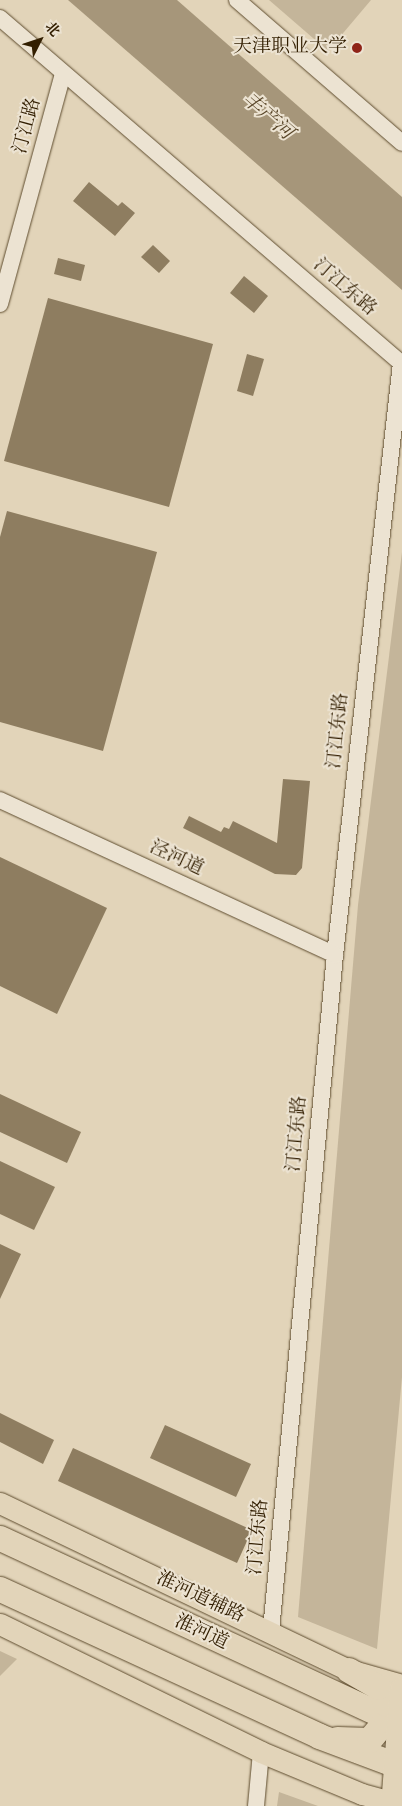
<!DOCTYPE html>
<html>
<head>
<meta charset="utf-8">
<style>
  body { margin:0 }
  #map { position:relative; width:402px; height:1806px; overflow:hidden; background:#e2d4b9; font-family:Vollkorn,"Noto Serif SC",serif }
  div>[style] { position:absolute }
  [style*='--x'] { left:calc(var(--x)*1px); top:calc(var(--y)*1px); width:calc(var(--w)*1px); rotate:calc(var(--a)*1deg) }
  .green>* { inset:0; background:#c4b59a }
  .water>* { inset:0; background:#a6967a }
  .building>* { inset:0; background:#8e7d60 }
  .roads { filter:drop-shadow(0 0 1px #5e4c2e) drop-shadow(0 0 1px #5e4c2e) }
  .minor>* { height:16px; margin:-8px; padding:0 8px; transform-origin:8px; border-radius:8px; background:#ece3d2 }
  .major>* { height:21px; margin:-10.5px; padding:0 10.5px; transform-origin:10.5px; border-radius:10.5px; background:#e2d4b9 }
  .highway>* { height:25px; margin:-12.5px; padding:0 12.5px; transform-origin:12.5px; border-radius:12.5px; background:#e2d4b9 }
  .dots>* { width:14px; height:14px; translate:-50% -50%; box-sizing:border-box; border:2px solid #ece3d2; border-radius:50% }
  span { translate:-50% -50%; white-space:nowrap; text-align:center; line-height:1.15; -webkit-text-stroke:4px #ece3d2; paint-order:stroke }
  .poi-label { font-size:19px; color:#321e00 }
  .right { translate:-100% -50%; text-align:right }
  .street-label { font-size:19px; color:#321e00 }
  .water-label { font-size:20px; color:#5b482b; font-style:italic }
  .north { position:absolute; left:15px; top:15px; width:50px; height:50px; -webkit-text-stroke:4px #ece3d2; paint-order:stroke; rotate:49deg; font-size:14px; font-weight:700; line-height:20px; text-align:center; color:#321e00 }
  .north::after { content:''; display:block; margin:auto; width:18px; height:22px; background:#321e00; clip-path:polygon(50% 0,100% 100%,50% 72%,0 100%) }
</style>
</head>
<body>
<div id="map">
  <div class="green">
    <div style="clip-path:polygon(269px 0,371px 0,328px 51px)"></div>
    <div style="clip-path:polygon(402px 552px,402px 1377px,377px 1649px,298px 1617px,358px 905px)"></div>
    <div style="clip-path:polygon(0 1651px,17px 1659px,0 1676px)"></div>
    <div style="clip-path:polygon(279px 1792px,318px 1806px,277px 1806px)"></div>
  </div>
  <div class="water">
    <div style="clip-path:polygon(68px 0,177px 0,402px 197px,402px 290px)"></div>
  </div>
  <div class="building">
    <div style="clip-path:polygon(89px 182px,118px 206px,122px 202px,135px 213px,115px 236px,73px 201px)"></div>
    <div style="clip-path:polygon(153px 245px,170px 261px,159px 273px,141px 257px)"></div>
    <div style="clip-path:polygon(58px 258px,85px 265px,81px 281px,54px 274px)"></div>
    <div style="clip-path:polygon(244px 276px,268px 296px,254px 313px,230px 293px)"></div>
    <div style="clip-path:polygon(48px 298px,213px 344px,169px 507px,4px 461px)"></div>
    <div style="clip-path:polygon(247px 354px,264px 359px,253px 396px,237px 391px)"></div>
    <div style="clip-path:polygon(7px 511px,157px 552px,103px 751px,0 722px,0 537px)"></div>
    <div style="clip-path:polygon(283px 779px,310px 781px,302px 868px,296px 875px,275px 874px,183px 828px,189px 816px,221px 832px,224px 827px,229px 829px,233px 821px,277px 843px)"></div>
    <div style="clip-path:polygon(0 857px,107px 908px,57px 1014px,0 986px)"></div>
    <div style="clip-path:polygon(0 1094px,81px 1132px,67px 1163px,0 1132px)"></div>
    <div style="clip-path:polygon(0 1161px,55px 1187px,34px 1230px,0 1214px)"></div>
    <div style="clip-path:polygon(0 1244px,21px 1254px,0 1299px)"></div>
    <div style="clip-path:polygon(0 1413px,54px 1440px,43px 1464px,0 1442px)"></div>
    <div style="clip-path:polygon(165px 1425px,251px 1464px,236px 1497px,150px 1458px)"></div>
    <div style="clip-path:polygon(73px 1448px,252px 1530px,237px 1563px,58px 1481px)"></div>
  </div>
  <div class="roads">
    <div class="minor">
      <div style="--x:237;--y:0;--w:218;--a:40.9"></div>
      <div style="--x:0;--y:18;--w:529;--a:40.71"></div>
      <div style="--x:401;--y:363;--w:596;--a:96.36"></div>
      <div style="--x:335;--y:955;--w:679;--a:95.41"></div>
      <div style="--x:0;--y:304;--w:238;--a:-74.7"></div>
      <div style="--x:0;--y:800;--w:369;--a:24.8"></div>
      <div style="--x:256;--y:1806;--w:54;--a:-84.7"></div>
    </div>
    <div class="major">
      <div style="--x:0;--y:1503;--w:387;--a:25.6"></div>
      <div style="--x:349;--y:1670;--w:55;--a:15.8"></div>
      <div style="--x:0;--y:1624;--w:291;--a:26.1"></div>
      <div style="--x:261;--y:1752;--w:109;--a:22.6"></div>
      <div style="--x:362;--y:1794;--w:41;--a:15.4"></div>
    </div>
    <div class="highway">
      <div style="--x:0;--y:1538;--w:443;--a:24.9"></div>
      <div style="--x:0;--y:1589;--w:351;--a:24.7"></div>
      <div style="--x:319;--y:1736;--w:89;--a:20.5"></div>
      <div style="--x:337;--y:1739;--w:32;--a:2"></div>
      <div style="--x:369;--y:1740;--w:26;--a:-50"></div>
      <div style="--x:386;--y:1720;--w:16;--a:-90"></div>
      <div style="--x:386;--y:1704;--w:19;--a:-115"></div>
      <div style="--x:378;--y:1687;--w:34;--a:-150"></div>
      <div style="--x:393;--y:1806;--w:117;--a:-85.6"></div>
    </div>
  </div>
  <div class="dots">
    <div style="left:357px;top:48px;background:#8f2418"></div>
  </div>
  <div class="poi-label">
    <span class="right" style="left:347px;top:48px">天津职业大学</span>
  </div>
  <div class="street-label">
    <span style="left:28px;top:126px;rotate:-75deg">汀江路</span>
    <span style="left:344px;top:288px;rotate:41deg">汀江东路</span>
    <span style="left:339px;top:731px;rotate:-84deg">汀江东路</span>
    <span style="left:176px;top:859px;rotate:25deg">泾河道</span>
    <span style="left:298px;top:1134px;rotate:-85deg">汀江东路</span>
    <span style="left:259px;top:1537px;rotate:-85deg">汀江东路</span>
    <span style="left:200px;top:1598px;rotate:25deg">淮河道辅路</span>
    <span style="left:201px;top:1633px;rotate:25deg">淮河道</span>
  </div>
  <div class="water-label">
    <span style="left:267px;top:117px;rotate:41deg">丰产河</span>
  </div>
  <div class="north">北</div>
</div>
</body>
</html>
